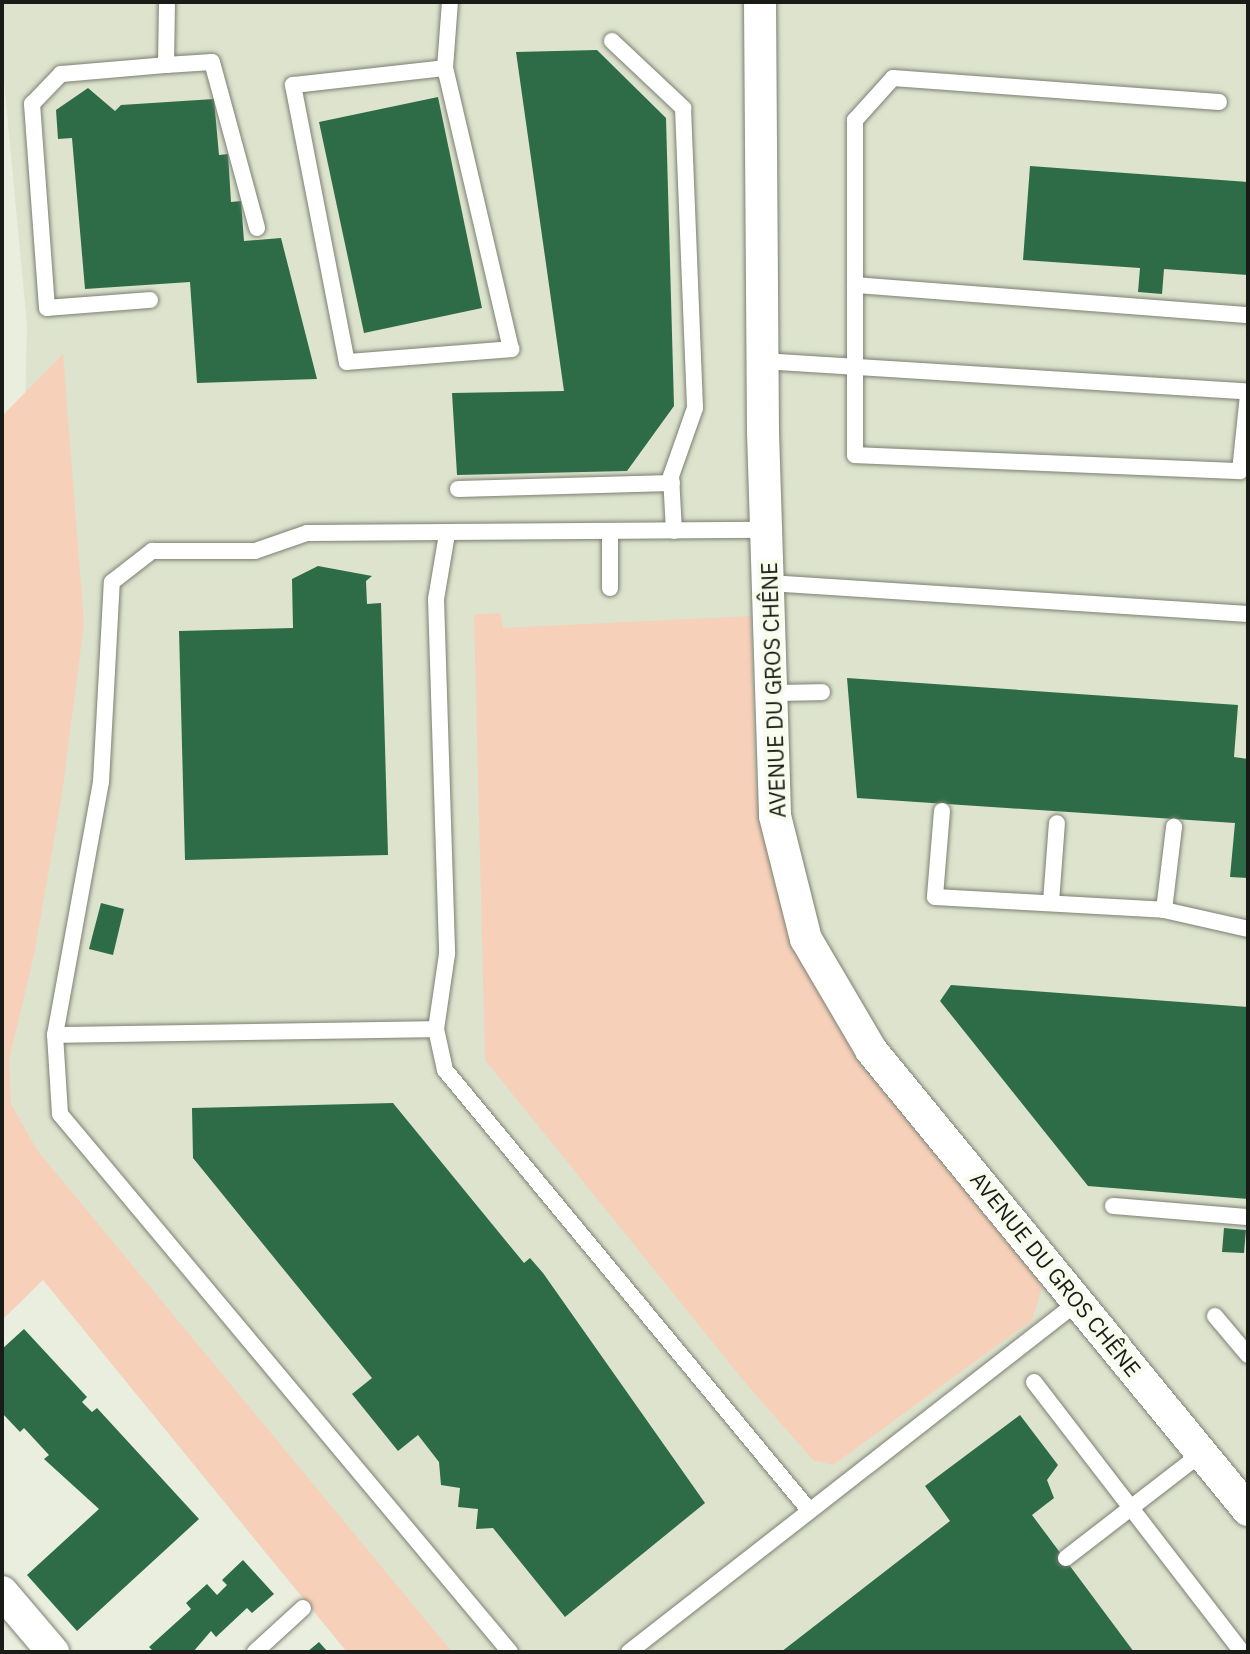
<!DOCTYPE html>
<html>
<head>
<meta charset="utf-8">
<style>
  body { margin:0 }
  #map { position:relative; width:1250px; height:1654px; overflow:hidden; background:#eaeedf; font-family:"IBM Plex Sans",sans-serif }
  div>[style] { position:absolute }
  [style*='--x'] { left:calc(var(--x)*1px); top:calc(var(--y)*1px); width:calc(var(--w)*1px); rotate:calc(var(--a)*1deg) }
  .built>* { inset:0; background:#dde3cd }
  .green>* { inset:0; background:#f7d0ba }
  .building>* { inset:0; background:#2e6c47 }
  .roads { filter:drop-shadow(0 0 2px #7c8072) drop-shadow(0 0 2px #7c8072) }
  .lane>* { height:16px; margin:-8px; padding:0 8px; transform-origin:8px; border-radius:8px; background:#fff }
  .street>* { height:32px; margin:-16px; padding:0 16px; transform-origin:16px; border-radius:16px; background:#fff }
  span { translate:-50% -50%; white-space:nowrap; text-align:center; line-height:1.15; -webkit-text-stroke:8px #f7fced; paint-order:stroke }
  .street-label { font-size:22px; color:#191b16 }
  .frame { position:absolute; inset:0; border:4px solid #191b16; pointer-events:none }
</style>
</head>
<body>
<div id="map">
  <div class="built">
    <div style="clip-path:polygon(2px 2px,1248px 2px,1248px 1652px,347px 1652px,2px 1229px,2px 657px,23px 504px,27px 325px,2px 60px)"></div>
  </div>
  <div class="green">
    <div style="clip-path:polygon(63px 354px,84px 624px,62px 794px,34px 955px,9px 1060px,11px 1104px,37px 1150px,452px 1652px,347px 1652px,43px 1280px,2px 1320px,2px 416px)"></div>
    <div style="clip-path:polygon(500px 613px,503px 628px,751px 616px,755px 781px,762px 832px,787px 924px,858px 1057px,1039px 1281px,1042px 1288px,1032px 1320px,833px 1465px,813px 1460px,748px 1386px,485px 1060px,474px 615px)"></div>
  </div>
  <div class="building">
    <div style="clip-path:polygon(597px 50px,666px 118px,674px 406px,627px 471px,457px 475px,452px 393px,564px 391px,516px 52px)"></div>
    <div style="clip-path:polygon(88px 88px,115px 111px,121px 105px,214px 99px,219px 155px,228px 154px,231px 202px,241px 201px,244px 241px,281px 238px,317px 379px,197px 383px,190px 282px,85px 289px,72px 138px,58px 139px,56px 110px)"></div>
    <div style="clip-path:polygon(438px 97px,482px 308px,364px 333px,319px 122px)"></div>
    <div style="clip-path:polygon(1030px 166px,1248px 182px,1248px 275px,1164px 269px,1162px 294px,1138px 292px,1140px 268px,1023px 260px)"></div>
    <div style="clip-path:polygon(318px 566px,372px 576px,366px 581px,367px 604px,381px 603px,388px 855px,185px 860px,179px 631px,293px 628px,292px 579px)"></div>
    <div style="clip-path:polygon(847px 678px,1238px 705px,1234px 757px,1248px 759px,1248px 878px,1230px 877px,1235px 823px,857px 798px)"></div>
    <div style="clip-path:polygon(101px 903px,124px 909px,113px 955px,89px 949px)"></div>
    <div style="clip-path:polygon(951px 985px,1248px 1007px,1248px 1199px,1088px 1186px,940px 1001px)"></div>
    <div style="clip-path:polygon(393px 1103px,524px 1263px,530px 1258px,543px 1273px,705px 1503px,565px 1617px,493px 1528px,476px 1529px,478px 1509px,458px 1507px,460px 1488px,441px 1485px,439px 1462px,418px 1435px,398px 1451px,352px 1394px,372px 1378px,193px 1158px,192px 1108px)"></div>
    <div style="clip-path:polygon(1224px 1228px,1246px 1230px,1244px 1253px,1222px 1252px)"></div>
    <div style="clip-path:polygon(24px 1329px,87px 1397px,82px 1402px,92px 1412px,97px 1408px,199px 1519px,77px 1631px,27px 1575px,99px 1509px,44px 1459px,49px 1455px,24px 1428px,20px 1432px,2px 1413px,2px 1349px)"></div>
    <div style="clip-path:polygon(1020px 1415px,1058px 1465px,1047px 1480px,1054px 1498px,1032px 1515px,1134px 1652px,781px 1652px,950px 1521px,925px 1486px)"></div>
    <div style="clip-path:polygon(243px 1560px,274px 1594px,252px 1613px,247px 1608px,216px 1637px,211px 1631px,193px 1652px,154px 1652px,149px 1647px,191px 1609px,186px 1603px,207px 1584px,217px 1595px,227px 1585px,222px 1580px)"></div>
    <div style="clip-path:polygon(319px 1642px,328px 1652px,307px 1652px)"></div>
  </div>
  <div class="roads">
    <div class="lane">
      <div style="--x:167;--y:2;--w:63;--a:90.9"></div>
      <div style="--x:166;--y:65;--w:46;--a:-3.7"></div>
      <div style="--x:212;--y:62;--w:172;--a:74.8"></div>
      <div style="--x:612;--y:41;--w:98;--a:43.3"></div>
      <div style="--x:683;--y:108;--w:300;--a:87.7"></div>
      <div style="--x:695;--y:408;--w:72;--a:109.4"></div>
      <div style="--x:671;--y:476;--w:55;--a:86.9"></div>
      <div style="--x:445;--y:68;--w:153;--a:173.6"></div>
      <div style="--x:293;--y:85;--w:282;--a:79"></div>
      <div style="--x:347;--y:362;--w:165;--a:-4.5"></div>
      <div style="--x:511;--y:349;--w:289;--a:-103.2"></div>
      <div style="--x:445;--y:68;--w:66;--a:-85.7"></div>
      <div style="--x:1219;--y:102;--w:327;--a:-175.8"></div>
      <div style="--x:893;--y:78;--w:57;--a:132.1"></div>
      <div style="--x:855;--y:120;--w:335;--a:90"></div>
      <div style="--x:855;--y:455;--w:385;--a:2.4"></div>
      <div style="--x:1240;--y:471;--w:76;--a:-84"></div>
      <div style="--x:855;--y:285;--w:394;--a:4.4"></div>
      <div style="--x:150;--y:300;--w:103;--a:175.6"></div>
      <div style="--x:47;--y:308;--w:205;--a:-94.2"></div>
      <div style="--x:32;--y:104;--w:42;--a:-46"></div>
      <div style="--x:61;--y:74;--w:105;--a:-4.9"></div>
      <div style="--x:762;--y:361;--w:487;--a:3.6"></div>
      <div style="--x:458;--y:489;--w:214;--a:-1.6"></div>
      <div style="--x:610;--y:532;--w:56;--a:90"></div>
      <div style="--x:447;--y:534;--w:66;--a:99.6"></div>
      <div style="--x:436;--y:599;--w:355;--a:88.2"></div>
      <div style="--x:447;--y:954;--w:76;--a:98.3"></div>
      <div style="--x:436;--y:1029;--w:42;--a:77.6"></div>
      <div style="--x:445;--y:1070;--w:571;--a:50.4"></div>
      <div style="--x:769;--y:583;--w:480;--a:3.7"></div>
      <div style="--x:772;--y:693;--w:50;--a:-1.1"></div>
      <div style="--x:942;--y:811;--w:86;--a:94.7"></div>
      <div style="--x:935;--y:897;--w:229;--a:3.2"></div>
      <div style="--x:1164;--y:910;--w:86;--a:12.7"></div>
      <div style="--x:1051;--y:902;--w:79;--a:-85.7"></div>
      <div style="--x:1164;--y:910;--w:84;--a:-83.1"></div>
      <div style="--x:55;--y:1035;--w:381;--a:-0.9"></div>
      <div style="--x:1113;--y:1206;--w:135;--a:4.7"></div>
      <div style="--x:1215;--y:1316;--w:51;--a:49.8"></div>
      <div style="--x:1034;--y:1382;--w:341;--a:52.4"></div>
      <div style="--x:1066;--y:1558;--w:172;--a:-37.7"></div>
      <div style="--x:255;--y:1652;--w:65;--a:-42.5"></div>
      <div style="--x:510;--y:1652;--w:701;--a:-129.91"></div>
      <div style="--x:60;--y:1114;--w:79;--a:-93.6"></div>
      <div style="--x:55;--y:1035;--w:257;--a:-79.7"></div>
      <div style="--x:101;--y:782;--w:200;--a:-86.9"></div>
      <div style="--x:112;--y:582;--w:51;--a:-37.8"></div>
      <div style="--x:152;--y:551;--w:103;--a:0"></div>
      <div style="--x:255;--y:551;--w:55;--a:-19.1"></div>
      <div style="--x:307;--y:533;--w:460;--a:-0.4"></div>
      <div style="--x:629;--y:1652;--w:571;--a:-37.95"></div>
    </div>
    <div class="street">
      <div style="--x:760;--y:2;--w:430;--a:89.6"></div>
      <div style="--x:763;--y:432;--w:384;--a:88.2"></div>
      <div style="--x:775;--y:816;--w:127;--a:75.9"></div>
      <div style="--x:806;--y:939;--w:129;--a:59.6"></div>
      <div style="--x:871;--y:1050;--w:595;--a:50.66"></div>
      <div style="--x:2;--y:1592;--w:79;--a:49.6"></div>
    </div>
  </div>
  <div class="street-label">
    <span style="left:773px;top:690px;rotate:-92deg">AVENUE DU GROS CHÊNE</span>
    <span style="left:1056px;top:1274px;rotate:51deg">AVENUE DU GROS CHÊNE</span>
  </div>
  <div class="frame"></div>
</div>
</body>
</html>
